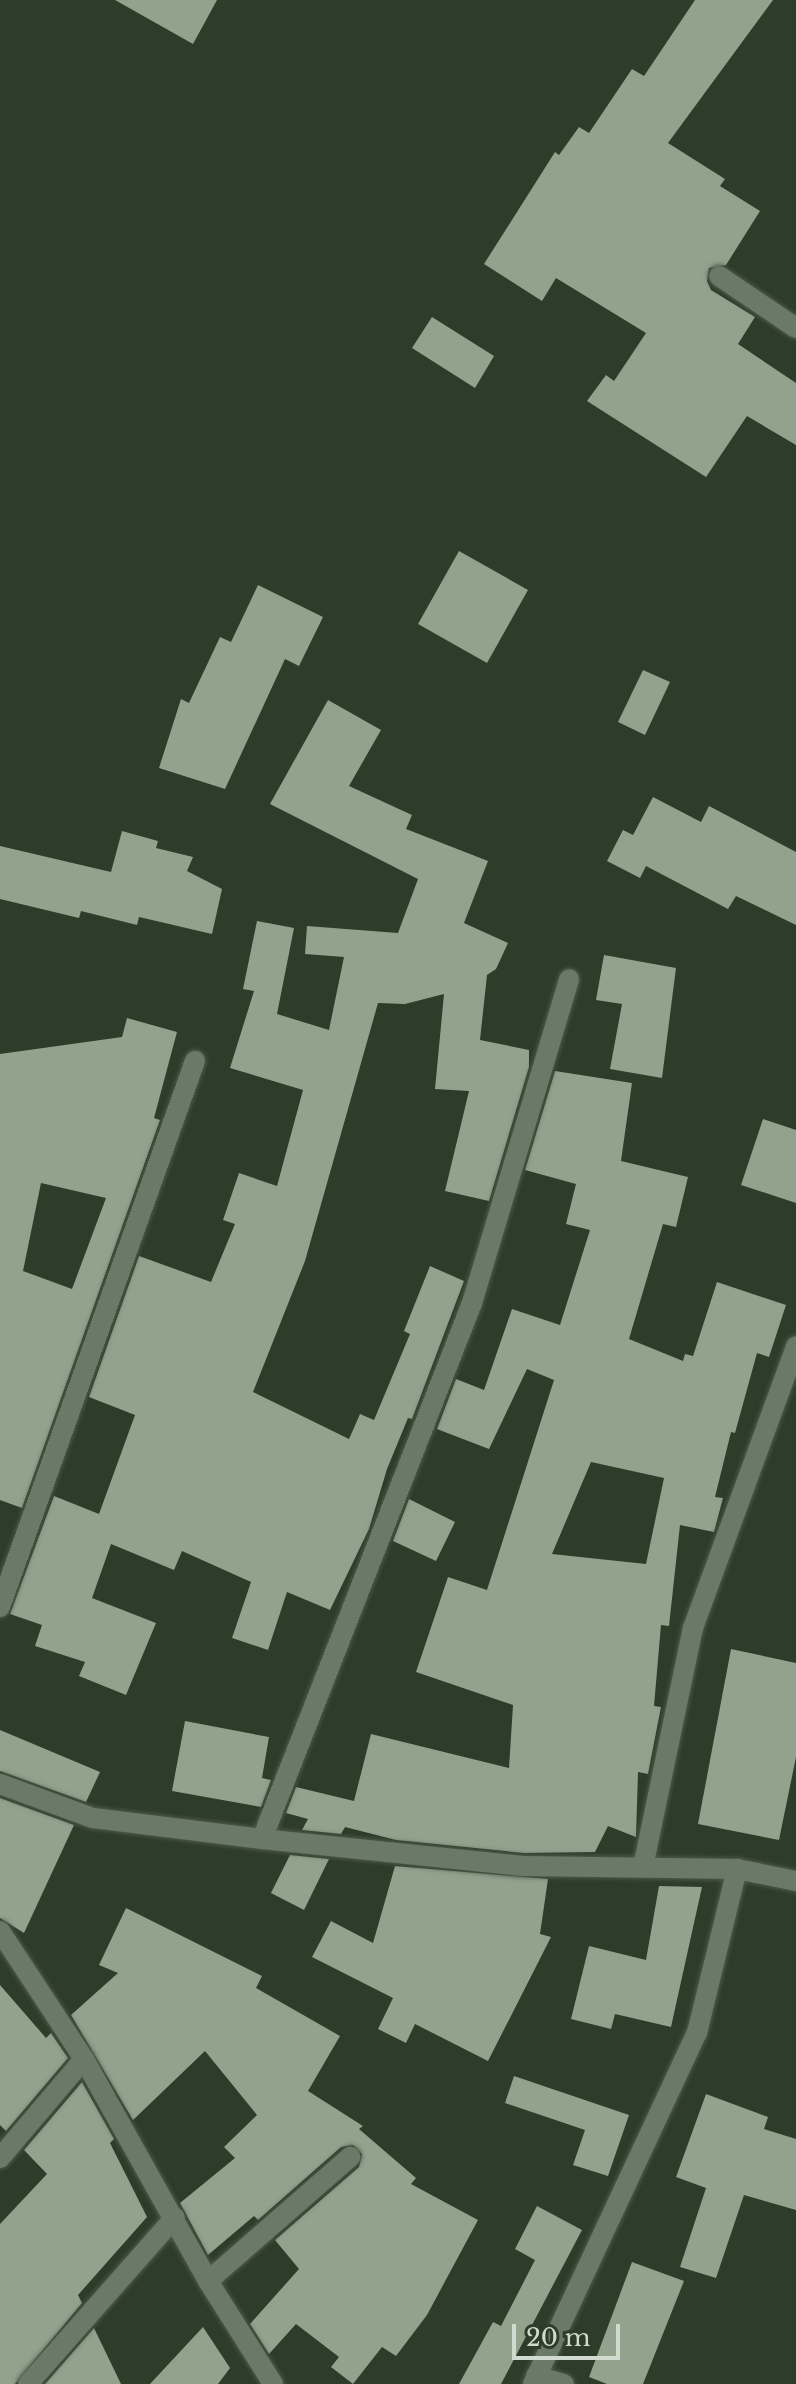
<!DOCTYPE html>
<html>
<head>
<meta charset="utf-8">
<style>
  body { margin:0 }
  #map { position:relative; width:796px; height:2384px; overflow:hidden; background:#2e3c2a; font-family:"Libre Baskerville",serif }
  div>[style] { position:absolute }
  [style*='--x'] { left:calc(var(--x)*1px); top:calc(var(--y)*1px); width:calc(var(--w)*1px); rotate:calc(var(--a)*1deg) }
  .building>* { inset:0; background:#91a28d }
  .roads { filter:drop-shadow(0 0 2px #4e5a4a) drop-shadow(0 0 2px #4e5a4a) }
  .street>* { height:20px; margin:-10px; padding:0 10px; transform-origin:10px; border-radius:10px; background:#6a7a66 }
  span { translate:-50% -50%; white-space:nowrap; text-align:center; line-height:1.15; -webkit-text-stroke:8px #2e3c2a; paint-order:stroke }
  .scale { position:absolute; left:512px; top:2324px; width:108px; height:36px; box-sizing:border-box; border:4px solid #d1dace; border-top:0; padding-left:10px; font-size:24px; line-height:28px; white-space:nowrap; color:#d1dace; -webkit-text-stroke:6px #2e3c2a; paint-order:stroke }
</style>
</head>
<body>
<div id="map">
  <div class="building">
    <div style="clip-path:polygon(115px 0,217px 0,193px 44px)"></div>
    <div style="clip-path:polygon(695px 0,773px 0,668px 143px,725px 179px,720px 186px,760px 211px,726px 265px,709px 268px,707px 281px,711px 290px,755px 317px,738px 344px,796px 383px,796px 445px,747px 416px,706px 477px,587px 401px,606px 375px,614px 381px,646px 333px,556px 278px,542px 301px,484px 264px,555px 152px,559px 155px,579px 127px,589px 133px,632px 69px,644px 76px)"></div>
    <div style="clip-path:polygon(432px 317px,494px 356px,475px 388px,412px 348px)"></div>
    <div style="clip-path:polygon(459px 551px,528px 590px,487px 663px,418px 624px)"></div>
    <div style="clip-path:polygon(258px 585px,323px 617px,299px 666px,285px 659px,225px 789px,159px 768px,181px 699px,189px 703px,220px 637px,231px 642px)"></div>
    <div style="clip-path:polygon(643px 670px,670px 682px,645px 735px,618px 722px)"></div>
    <div style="clip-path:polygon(328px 700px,381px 730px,349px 786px,412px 815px,406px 829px,488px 861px,464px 923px,508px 943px,496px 969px,487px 975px,480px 1040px,529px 1050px,529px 1067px,489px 1201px,445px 1191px,469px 1091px,435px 1089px,444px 994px,405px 1004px,378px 1003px,305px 1261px,253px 1392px,349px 1439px,360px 1414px,374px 1420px,410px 1334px,404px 1331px,430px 1266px,464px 1281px,412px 1419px,408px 1418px,387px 1469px,369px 1529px,330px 1610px,287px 1592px,268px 1650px,232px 1638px,251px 1582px,182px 1551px,174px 1570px,111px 1544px,92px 1598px,156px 1623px,126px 1695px,79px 1676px,85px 1662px,35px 1646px,42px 1625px,10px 1614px,54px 1496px,99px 1514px,135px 1415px,89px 1397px,139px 1256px,211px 1282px,235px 1224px,223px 1220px,239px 1173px,277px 1186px,303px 1090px,230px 1068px,254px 991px,243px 989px,257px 921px,294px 928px,277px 1014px,329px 1030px,344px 957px,305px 954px,307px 926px,398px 933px,418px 879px,270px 804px)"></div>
    <div style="clip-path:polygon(653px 797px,701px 822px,709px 806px,796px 852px,796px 925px,736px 896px,728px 909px,646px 866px,640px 878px,607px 861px,623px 830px,633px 835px)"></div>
    <div style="clip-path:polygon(122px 831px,158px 841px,156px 848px,193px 857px,187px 871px,222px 889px,212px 934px,139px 917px,137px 925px,81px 911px,79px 918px,0 899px,0 846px,111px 872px)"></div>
    <div style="clip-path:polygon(604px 955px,676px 968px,662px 1078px,610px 1069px,622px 1004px,596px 1000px)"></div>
    <div style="clip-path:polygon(evenodd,127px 1018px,177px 1032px,154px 1118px,160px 1120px,22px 1508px,0 1500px,0 1054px,122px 1037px,127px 1018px,41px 1183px,106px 1198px,72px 1289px,23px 1271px,41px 1183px)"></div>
    <div style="clip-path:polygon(evenodd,555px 1071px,632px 1083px,621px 1161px,688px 1177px,676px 1227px,663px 1224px,629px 1339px,683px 1361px,685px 1354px,693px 1356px,717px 1282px,786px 1305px,769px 1357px,757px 1353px,735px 1433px,731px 1432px,715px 1497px,723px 1498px,714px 1532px,680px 1525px,669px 1626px,661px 1625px,654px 1706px,661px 1707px,648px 1774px,638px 1772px,636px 1837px,608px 1826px,595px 1852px,524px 1853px,396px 1840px,345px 1827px,341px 1834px,302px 1830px,308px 1819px,286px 1813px,296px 1787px,354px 1801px,371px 1734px,509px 1768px,513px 1705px,416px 1672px,448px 1577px,487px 1590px,554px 1380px,527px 1369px,489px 1449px,437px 1429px,456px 1379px,484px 1390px,512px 1309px,560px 1325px,590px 1230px,566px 1224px,576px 1184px,525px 1170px,555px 1071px,591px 1462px,664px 1478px,646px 1564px,552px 1554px,591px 1462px)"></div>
    <div style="clip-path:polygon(763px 1119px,796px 1130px,796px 1203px,741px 1185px)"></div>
    <div style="clip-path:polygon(409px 1499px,455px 1522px,436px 1561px,393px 1541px)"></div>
    <div style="clip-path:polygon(731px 1649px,796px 1663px,796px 1757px,779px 1840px,698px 1824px)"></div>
    <div style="clip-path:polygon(185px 1721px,269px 1737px,262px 1778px,271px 1780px,261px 1807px,172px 1791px)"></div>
    <div style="clip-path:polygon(0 1730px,100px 1772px,86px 1802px,0 1771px)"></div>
    <div style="clip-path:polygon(0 1798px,74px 1825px,24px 1933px,0 1918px)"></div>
    <div style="clip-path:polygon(290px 1855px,329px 1859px,304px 1910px,271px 1893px)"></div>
    <div style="clip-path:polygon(395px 1866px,548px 1879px,540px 1934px,551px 1937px,488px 2061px,415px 2024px,406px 2043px,378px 2029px,393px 1998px,312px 1957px,331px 1921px,373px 1943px)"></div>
    <div style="clip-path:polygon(659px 1886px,702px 1887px,671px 2027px,615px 2014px,611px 2029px,571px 2019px,589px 1946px,646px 1960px)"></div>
    <div style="clip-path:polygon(126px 1908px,262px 1976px,256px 1988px,340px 2036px,308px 2091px,363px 2126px,359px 2129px,416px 2178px,411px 2184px,478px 2220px,427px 2315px,396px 2356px,382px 2347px,353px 2384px,331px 2367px,339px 2357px,296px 2324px,269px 2354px,250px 2324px,299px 2269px,275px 2240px,359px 2167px,362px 2154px,353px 2145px,341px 2147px,258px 2220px,254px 2216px,208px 2255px,180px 2203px,235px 2158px,224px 2147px,257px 2115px,205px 2051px,133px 2120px,71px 2015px,118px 1973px,99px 1965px)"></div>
    <div style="clip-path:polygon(0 1985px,46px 2038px,51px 2033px,68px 2058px,6px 2131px,0 2125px)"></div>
    <div style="clip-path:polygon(514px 2076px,629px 2115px,608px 2176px,573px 2165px,585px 2130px,505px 2103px)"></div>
    <div style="clip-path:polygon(82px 2082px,114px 2139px,110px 2143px,147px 2217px,78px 2295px,82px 2303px,15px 2384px,0 2384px,0 2224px,47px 2174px,24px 2150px)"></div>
    <div style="clip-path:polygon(706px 2094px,768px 2117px,764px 2129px,796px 2139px,796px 2210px,744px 2195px,716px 2278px,680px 2267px,706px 2188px,676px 2177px)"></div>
    <div style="clip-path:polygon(537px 2206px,582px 2230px,501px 2384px,459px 2384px,493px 2322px,501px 2326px,535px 2260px,515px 2249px)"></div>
    <div style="clip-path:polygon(632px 2262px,684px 2281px,643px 2384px,607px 2384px,589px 2377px)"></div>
    <div style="clip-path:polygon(203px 2327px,230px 2368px,218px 2384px,150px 2384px)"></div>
    <div style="clip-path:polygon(94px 2328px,121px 2384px,45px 2384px)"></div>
  </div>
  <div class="roads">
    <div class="street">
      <div style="--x:719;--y:276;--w:93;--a:34"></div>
      <div style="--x:0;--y:1607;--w:580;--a:-70.35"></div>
      <div style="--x:0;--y:1784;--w:99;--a:20.1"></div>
      <div style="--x:93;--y:1818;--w:170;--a:7.1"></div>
      <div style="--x:262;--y:1839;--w:262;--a:5.9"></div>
      <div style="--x:523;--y:1866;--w:214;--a:0.8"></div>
      <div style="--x:737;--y:1869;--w:60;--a:11.5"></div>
      <div style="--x:262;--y:1839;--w:576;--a:-68.61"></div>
      <div style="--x:472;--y:1303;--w:338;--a:-73.3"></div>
      <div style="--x:643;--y:1867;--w:244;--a:-78.2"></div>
      <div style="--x:693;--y:1628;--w:300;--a:-69.9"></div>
      <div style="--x:0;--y:1931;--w:153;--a:56.7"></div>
      <div style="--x:84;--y:2059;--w:254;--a:60.8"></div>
      <div style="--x:208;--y:2281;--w:122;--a:57.7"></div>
      <div style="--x:0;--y:2158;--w:130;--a:-49.7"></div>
      <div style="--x:208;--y:2281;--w:189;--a:-41.1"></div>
      <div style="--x:536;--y:2376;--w:29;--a:16"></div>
      <div style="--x:28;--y:2384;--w:222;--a:-48.6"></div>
      <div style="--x:533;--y:2384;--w:387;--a:-65"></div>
      <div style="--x:697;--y:2033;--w:169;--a:-76.3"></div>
    </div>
  </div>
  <div class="scale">20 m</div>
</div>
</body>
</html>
